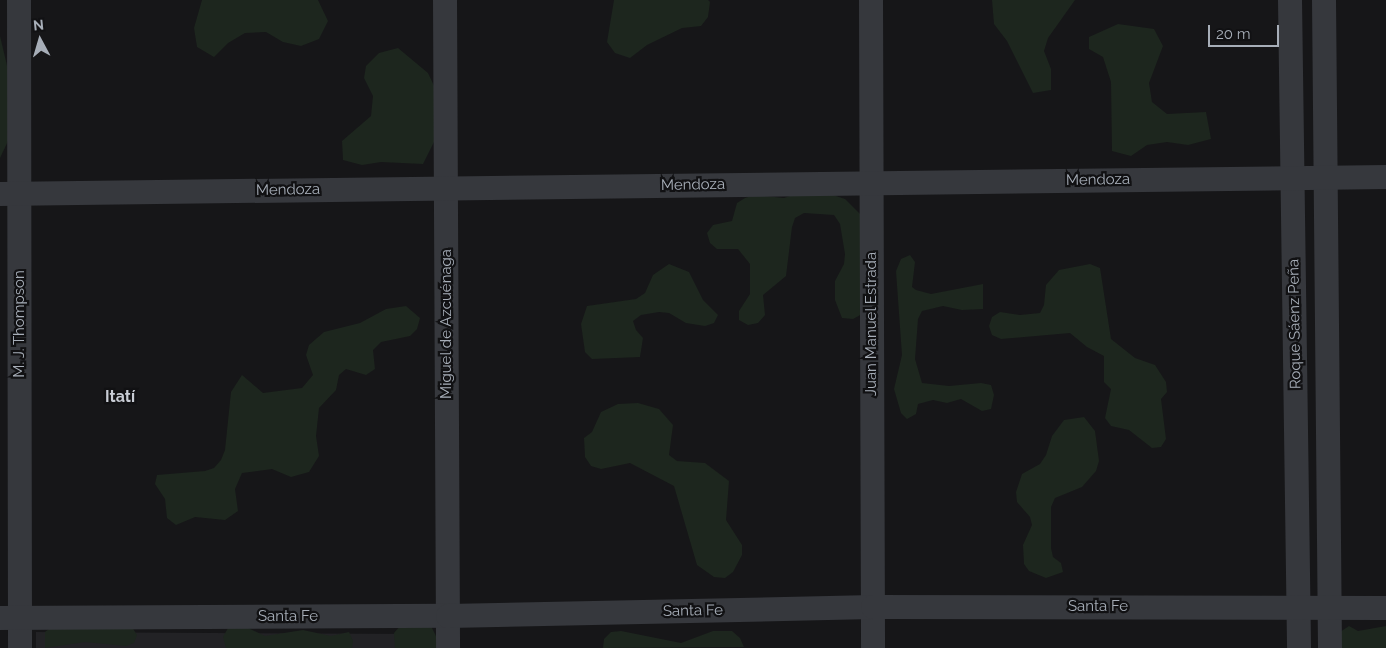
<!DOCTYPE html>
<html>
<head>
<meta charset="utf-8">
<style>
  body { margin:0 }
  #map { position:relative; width:1386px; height:648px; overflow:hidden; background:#161618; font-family:Raleway,sans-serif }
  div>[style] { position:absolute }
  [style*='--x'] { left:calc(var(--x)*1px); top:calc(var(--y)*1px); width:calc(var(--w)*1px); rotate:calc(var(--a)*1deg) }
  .built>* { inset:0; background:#222225 }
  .green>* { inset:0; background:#1d261e }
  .minor>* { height:24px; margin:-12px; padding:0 12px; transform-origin:12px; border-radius:12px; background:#36383d }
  span { translate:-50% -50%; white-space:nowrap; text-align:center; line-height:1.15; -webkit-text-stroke:4.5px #111113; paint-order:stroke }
  .street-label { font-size:15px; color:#a7aeb8 }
  .neighbourhood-label { font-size:16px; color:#c8ccd4; font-weight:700 }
  .north { position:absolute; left:15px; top:15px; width:50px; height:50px; -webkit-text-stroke:4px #111113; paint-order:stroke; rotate:354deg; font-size:14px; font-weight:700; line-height:20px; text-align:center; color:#a7aeb8 }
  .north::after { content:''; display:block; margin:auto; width:18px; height:22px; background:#a7aeb8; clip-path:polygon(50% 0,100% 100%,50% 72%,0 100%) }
  .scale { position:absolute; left:1208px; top:25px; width:71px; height:22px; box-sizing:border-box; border:2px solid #a7aeb8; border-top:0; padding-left:6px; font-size:15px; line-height:18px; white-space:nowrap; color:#a7aeb8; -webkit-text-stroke:4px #111113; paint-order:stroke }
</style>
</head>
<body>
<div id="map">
  <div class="built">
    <div style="clip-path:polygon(36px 632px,419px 634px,419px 648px,36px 648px)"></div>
  </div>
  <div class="green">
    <div style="clip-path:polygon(202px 0,318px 0,328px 21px,319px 39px,301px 46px,283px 42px,266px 32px,245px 33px,228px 43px,214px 57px,197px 47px,194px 28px)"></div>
    <div style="clip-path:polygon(614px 0,708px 0,710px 2px,708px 17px,701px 26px,682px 28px,647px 45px,630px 58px,615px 53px,607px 42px)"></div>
    <div style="clip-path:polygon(992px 0,1075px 0,1048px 38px,1044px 51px,1051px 69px,1051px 90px,1033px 93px,1007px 41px,994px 24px)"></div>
    <div style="clip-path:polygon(1118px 24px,1154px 29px,1163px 46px,1149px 83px,1152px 102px,1167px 114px,1206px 112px,1211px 139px,1188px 145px,1167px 142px,1147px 145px,1131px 156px,1112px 151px,1111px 82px,1103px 57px,1089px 49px,1089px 37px)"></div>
    <div style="clip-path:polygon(0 36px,15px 99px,9px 139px,0 158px)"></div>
    <div style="clip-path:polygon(398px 48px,428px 73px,436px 90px,441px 128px,423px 164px,381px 162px,362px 165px,343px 160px,342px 141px,371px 116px,373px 96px,364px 78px,366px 66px,379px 53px)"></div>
    <div style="clip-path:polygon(812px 188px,845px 199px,866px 220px,862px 314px,853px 319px,842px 318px,835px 300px,835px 281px,844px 264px,845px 254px,840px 224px,834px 215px,804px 213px,795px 218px,792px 227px,786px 276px,763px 295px,765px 315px,758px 323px,748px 325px,739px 320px,739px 311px,750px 294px,750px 264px,738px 249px,717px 249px,710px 243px,707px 233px,713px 225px,732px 221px,737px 203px,745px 198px,755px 195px,784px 198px)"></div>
    <div style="clip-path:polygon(910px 255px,915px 262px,912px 287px,916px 290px,931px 294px,983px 284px,983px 309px,962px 310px,943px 306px,922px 311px,918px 319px,915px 359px,922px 383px,949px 386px,981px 383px,991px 385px,994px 395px,991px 409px,982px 411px,961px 399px,947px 403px,933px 400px,918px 404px,916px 414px,907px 419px,901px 413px,894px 389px,902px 355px,896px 271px,901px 259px)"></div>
    <div style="clip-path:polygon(669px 264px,689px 272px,703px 300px,718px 315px,714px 323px,705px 326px,686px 323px,669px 313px,659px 312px,641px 315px,633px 321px,636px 330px,643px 338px,640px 357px,592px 359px,585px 352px,581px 324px,587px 306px,636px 299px,645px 293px,653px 275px)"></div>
    <div style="clip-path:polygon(1090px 264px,1100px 268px,1111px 339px,1135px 358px,1155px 365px,1166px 382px,1167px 392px,1161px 399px,1166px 439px,1161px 447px,1152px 448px,1129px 430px,1111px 426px,1105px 418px,1111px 389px,1104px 382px,1104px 356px,1087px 347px,1070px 333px,1001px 339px,992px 335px,989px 326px,992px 317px,1000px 312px,1020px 315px,1040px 313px,1044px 305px,1046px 285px,1059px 270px)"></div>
    <div style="clip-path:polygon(406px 306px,420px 318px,417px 329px,410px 336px,381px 342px,373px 350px,375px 369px,366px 375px,346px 369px,339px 375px,336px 390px,319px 408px,316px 436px,319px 456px,309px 472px,291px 477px,272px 469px,242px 473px,235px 489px,238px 511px,225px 520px,195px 517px,176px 525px,167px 518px,165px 499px,155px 484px,157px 475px,205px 471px,214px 468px,221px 460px,225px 450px,231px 392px,242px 375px,263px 393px,302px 388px,313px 375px,306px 355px,309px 345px,324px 332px,360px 323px,386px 309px)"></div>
    <div style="clip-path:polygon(638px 403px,659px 409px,673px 425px,669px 455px,677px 461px,705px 463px,729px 481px,726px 520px,742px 545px,742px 555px,733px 572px,725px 578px,714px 577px,697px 565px,674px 486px,630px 463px,601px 469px,591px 466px,585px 457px,584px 438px,592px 432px,601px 412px,618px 404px)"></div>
    <div style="clip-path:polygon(1084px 417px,1095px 431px,1099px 461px,1096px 471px,1082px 487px,1055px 498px,1051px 507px,1051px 548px,1053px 557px,1061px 563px,1063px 572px,1046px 578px,1029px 571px,1024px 564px,1023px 545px,1032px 525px,1030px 517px,1017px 502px,1016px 492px,1022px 474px,1040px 464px,1046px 455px,1052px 436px,1064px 420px)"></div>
    <div style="clip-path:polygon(430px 624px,442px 648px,395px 648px,394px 633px,400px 626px)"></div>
    <div style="clip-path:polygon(54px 625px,132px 627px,137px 635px,134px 643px,126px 646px,85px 642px,45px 648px,45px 632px)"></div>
    <div style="clip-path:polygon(1349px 626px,1358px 631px,1386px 626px,1386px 648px,1337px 648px,1340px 632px)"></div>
    <div style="clip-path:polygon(228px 628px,248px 628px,265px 636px,303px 630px,331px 636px,349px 632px,353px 641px,352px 648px,226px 648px,223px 637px)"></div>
    <div style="clip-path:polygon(621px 631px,681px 643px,713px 631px,732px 631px,740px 638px,744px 647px,603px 648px,604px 639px,611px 632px)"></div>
  </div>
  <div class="minor">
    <div style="--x:19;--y:0;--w:648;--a:89.91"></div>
    <div style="--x:445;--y:0;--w:648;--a:89.73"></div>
    <div style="--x:871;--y:0;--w:648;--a:89.82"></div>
    <div style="--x:1290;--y:0;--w:648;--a:89.2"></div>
    <div style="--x:1324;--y:0;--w:648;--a:89.47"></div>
    <div style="--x:0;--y:194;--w:1386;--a:-0.7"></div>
    <div style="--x:0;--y:618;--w:448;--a:-0.3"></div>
    <div style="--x:448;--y:616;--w:425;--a:-1.2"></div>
    <div style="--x:873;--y:607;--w:513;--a:0.11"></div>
  </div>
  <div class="street-label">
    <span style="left:1098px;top:180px;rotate:-1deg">Mendoza</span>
    <span style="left:693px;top:185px;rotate:-1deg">Mendoza</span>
    <span style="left:288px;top:190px;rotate:-1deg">Mendoza</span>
    <span style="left:20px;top:324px;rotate:-90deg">M. J. Thompson</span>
    <span style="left:447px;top:324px;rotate:-90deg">Miguel de Azcuénaga</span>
    <span style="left:872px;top:324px;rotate:-90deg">Juan Manuel Estrada</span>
    <span style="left:1295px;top:324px;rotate:-91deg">Roque Sáenz Peña</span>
    <span style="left:1098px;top:607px">Santa Fe</span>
    <span style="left:693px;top:611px;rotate:-1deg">Santa Fe</span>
    <span style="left:288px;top:617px">Santa Fe</span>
  </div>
  <div class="neighbourhood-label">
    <span style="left:120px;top:397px">Itatí</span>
  </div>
  <div class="north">N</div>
  <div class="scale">20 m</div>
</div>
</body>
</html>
